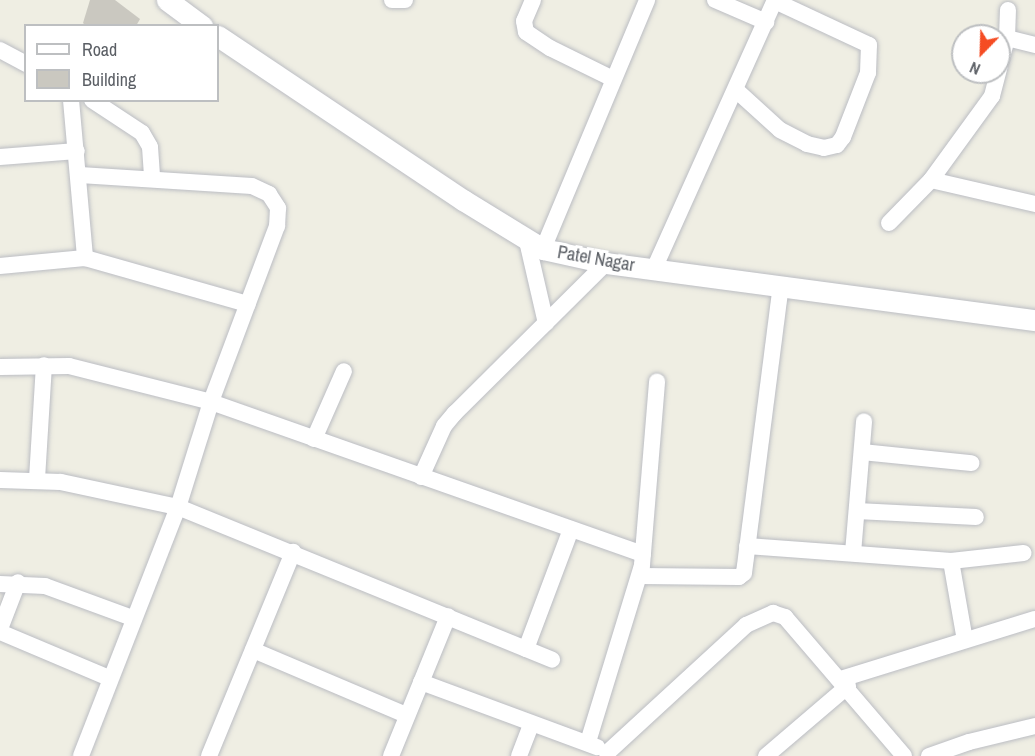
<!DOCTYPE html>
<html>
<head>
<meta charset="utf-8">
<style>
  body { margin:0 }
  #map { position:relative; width:1035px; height:756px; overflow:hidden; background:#efeee3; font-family:"Archivo Narrow",sans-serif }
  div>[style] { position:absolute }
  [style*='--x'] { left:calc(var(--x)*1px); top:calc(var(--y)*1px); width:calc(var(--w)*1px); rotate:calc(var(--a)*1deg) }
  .building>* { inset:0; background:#cac8c0 }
  .roads { filter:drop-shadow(0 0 2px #bbbdc3) drop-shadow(0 0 2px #bbbdc3) }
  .minor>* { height:16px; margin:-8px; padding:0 8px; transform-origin:8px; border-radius:8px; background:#fff }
  .tertiary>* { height:21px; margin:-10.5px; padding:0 10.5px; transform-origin:10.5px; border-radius:10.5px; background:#fff }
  span { translate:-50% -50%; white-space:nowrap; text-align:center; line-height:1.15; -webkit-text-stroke:6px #fff; paint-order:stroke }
  .street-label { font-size:18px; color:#5b5f65 }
  .legend { position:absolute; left:24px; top:24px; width:195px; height:78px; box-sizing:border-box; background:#fff; border:2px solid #bdbfc1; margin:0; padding:8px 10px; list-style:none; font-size:18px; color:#5b5f65 }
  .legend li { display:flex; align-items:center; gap:12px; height:30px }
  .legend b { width:30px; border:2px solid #bdbfc1 }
  .north { position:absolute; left:951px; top:24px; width:60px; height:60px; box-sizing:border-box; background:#fff; border:2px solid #bdbfc1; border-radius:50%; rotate:203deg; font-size:16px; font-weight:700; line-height:24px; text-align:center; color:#5b5f65 }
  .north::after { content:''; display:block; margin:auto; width:21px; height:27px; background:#f54c23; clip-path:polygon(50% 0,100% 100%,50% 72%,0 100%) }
</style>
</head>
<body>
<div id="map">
  <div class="building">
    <div style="clip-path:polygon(90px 0,115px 0,140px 19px,136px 26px,86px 26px,83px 23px)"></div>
  </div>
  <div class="roads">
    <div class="minor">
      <div style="--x:392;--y:0;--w:13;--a:0"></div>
      <div style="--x:533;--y:0;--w:23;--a:113"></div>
      <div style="--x:524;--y:21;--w:11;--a:80"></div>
      <div style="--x:526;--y:32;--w:29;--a:34"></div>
      <div style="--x:550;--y:48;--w:70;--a:26.2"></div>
      <div style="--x:715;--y:0;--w:56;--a:23.3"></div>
      <div style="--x:1007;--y:38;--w:29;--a:14"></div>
      <div style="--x:0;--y:50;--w:30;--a:28"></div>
      <div style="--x:736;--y:90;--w:59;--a:42.3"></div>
      <div style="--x:780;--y:130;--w:30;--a:27"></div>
      <div style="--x:807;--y:144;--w:17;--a:13"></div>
      <div style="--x:824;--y:148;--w:13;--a:-13"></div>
      <div style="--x:837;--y:145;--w:10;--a:-53"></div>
      <div style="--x:843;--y:137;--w:69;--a:-68.7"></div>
      <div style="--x:868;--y:73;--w:28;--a:-88"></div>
      <div style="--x:869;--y:45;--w:104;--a:-154.9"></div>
      <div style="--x:71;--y:100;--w:159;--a:84.9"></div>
      <div style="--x:92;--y:100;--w:60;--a:33.4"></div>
      <div style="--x:142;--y:133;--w:16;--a:60"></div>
      <div style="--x:150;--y:147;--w:31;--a:86"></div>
      <div style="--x:0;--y:157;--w:77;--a:-4.5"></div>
      <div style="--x:80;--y:175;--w:172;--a:3.7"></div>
      <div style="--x:252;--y:186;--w:19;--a:25"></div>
      <div style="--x:269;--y:194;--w:17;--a:57"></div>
      <div style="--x:278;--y:208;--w:18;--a:93"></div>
      <div style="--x:277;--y:226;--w:188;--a:110.6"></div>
      <div style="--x:211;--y:402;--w:110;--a:107.4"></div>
      <div style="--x:178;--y:507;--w:267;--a:111.3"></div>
      <div style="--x:931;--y:180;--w:107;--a:13"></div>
      <div style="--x:889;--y:223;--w:60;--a:-45.7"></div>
      <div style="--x:931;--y:180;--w:104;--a:-54"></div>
      <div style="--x:992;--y:96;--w:60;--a:-75.5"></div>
      <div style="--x:1007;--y:38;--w:28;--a:-88"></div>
      <div style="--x:527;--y:241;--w:84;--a:77"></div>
      <div style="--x:543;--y:249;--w:270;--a:-67.3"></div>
      <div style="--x:0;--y:266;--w:85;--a:-5.4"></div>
      <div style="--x:85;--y:258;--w:169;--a:15.8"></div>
      <div style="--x:654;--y:269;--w:295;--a:-65.8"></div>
      <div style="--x:0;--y:367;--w:69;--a:-0.8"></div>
      <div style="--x:69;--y:366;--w:146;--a:14.2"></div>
      <div style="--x:211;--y:402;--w:458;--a:19.4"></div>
      <div style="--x:314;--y:439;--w:74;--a:-66.2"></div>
      <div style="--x:862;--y:452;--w:110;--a:5.8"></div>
      <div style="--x:421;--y:477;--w:56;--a:-65.7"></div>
      <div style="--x:444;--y:426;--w:17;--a:-50"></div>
      <div style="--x:455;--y:413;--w:213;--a:-44.8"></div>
      <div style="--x:37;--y:479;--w:114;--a:-86.5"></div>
      <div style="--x:0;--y:480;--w:61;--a:1.9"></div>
      <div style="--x:61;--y:482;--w:120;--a:12.1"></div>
      <div style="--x:178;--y:507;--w:404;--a:22.2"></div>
      <div style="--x:857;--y:511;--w:119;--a:2.9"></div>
      <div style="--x:747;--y:546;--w:205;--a:4.2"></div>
      <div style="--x:951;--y:561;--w:73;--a:-6.3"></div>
      <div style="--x:853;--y:553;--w:132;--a:-85.2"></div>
      <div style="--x:951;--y:561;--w:80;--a:80"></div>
      <div style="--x:640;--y:576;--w:99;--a:0.6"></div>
      <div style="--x:739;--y:577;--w:6;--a:-39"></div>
      <div style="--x:744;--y:573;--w:289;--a:-82.7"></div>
      <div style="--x:0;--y:584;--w:45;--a:2.5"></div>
      <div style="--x:45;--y:586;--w:93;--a:20.2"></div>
      <div style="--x:0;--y:629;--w:50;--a:-69"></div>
      <div style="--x:0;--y:632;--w:118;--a:22.9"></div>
      <div style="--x:526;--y:649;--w:128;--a:-69.4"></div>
      <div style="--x:253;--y:650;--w:166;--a:23"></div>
      <div style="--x:841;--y:679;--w:203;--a:-17.2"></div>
      <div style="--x:421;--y:682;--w:188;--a:20.3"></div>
      <div style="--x:588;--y:742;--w:185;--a:-73"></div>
      <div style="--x:642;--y:565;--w:184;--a:-85.3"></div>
      <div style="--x:607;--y:753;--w:189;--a:-42.6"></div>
      <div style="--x:746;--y:625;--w:30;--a:-24"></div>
      <div style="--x:773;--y:613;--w:13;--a:18"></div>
      <div style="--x:785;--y:617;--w:183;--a:49.4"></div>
      <div style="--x:209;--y:756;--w:221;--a:-67.6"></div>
      <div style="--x:391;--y:756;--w:151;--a:-67.8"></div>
      <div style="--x:519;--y:756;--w:34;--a:-69"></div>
      <div style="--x:766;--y:756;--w:108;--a:-40.5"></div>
      <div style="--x:929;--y:756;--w:42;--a:-19.3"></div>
      <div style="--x:969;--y:742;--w:68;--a:-13.6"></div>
    </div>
    <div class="tertiary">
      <div style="--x:167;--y:0;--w:44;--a:36.6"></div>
      <div style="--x:218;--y:36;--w:295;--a:33.8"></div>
      <div style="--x:463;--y:200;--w:94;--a:31.5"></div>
      <div style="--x:543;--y:249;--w:65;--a:12.5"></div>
      <div style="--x:606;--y:263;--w:433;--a:7.6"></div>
    </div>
  </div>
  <div class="street-label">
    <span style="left:596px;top:259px;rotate:10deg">Patel Nagar</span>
  </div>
  <ul class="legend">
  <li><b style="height:8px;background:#fff"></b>Road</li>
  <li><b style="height:16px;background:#cac8c0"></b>Building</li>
  </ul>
  <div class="north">N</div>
</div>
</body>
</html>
